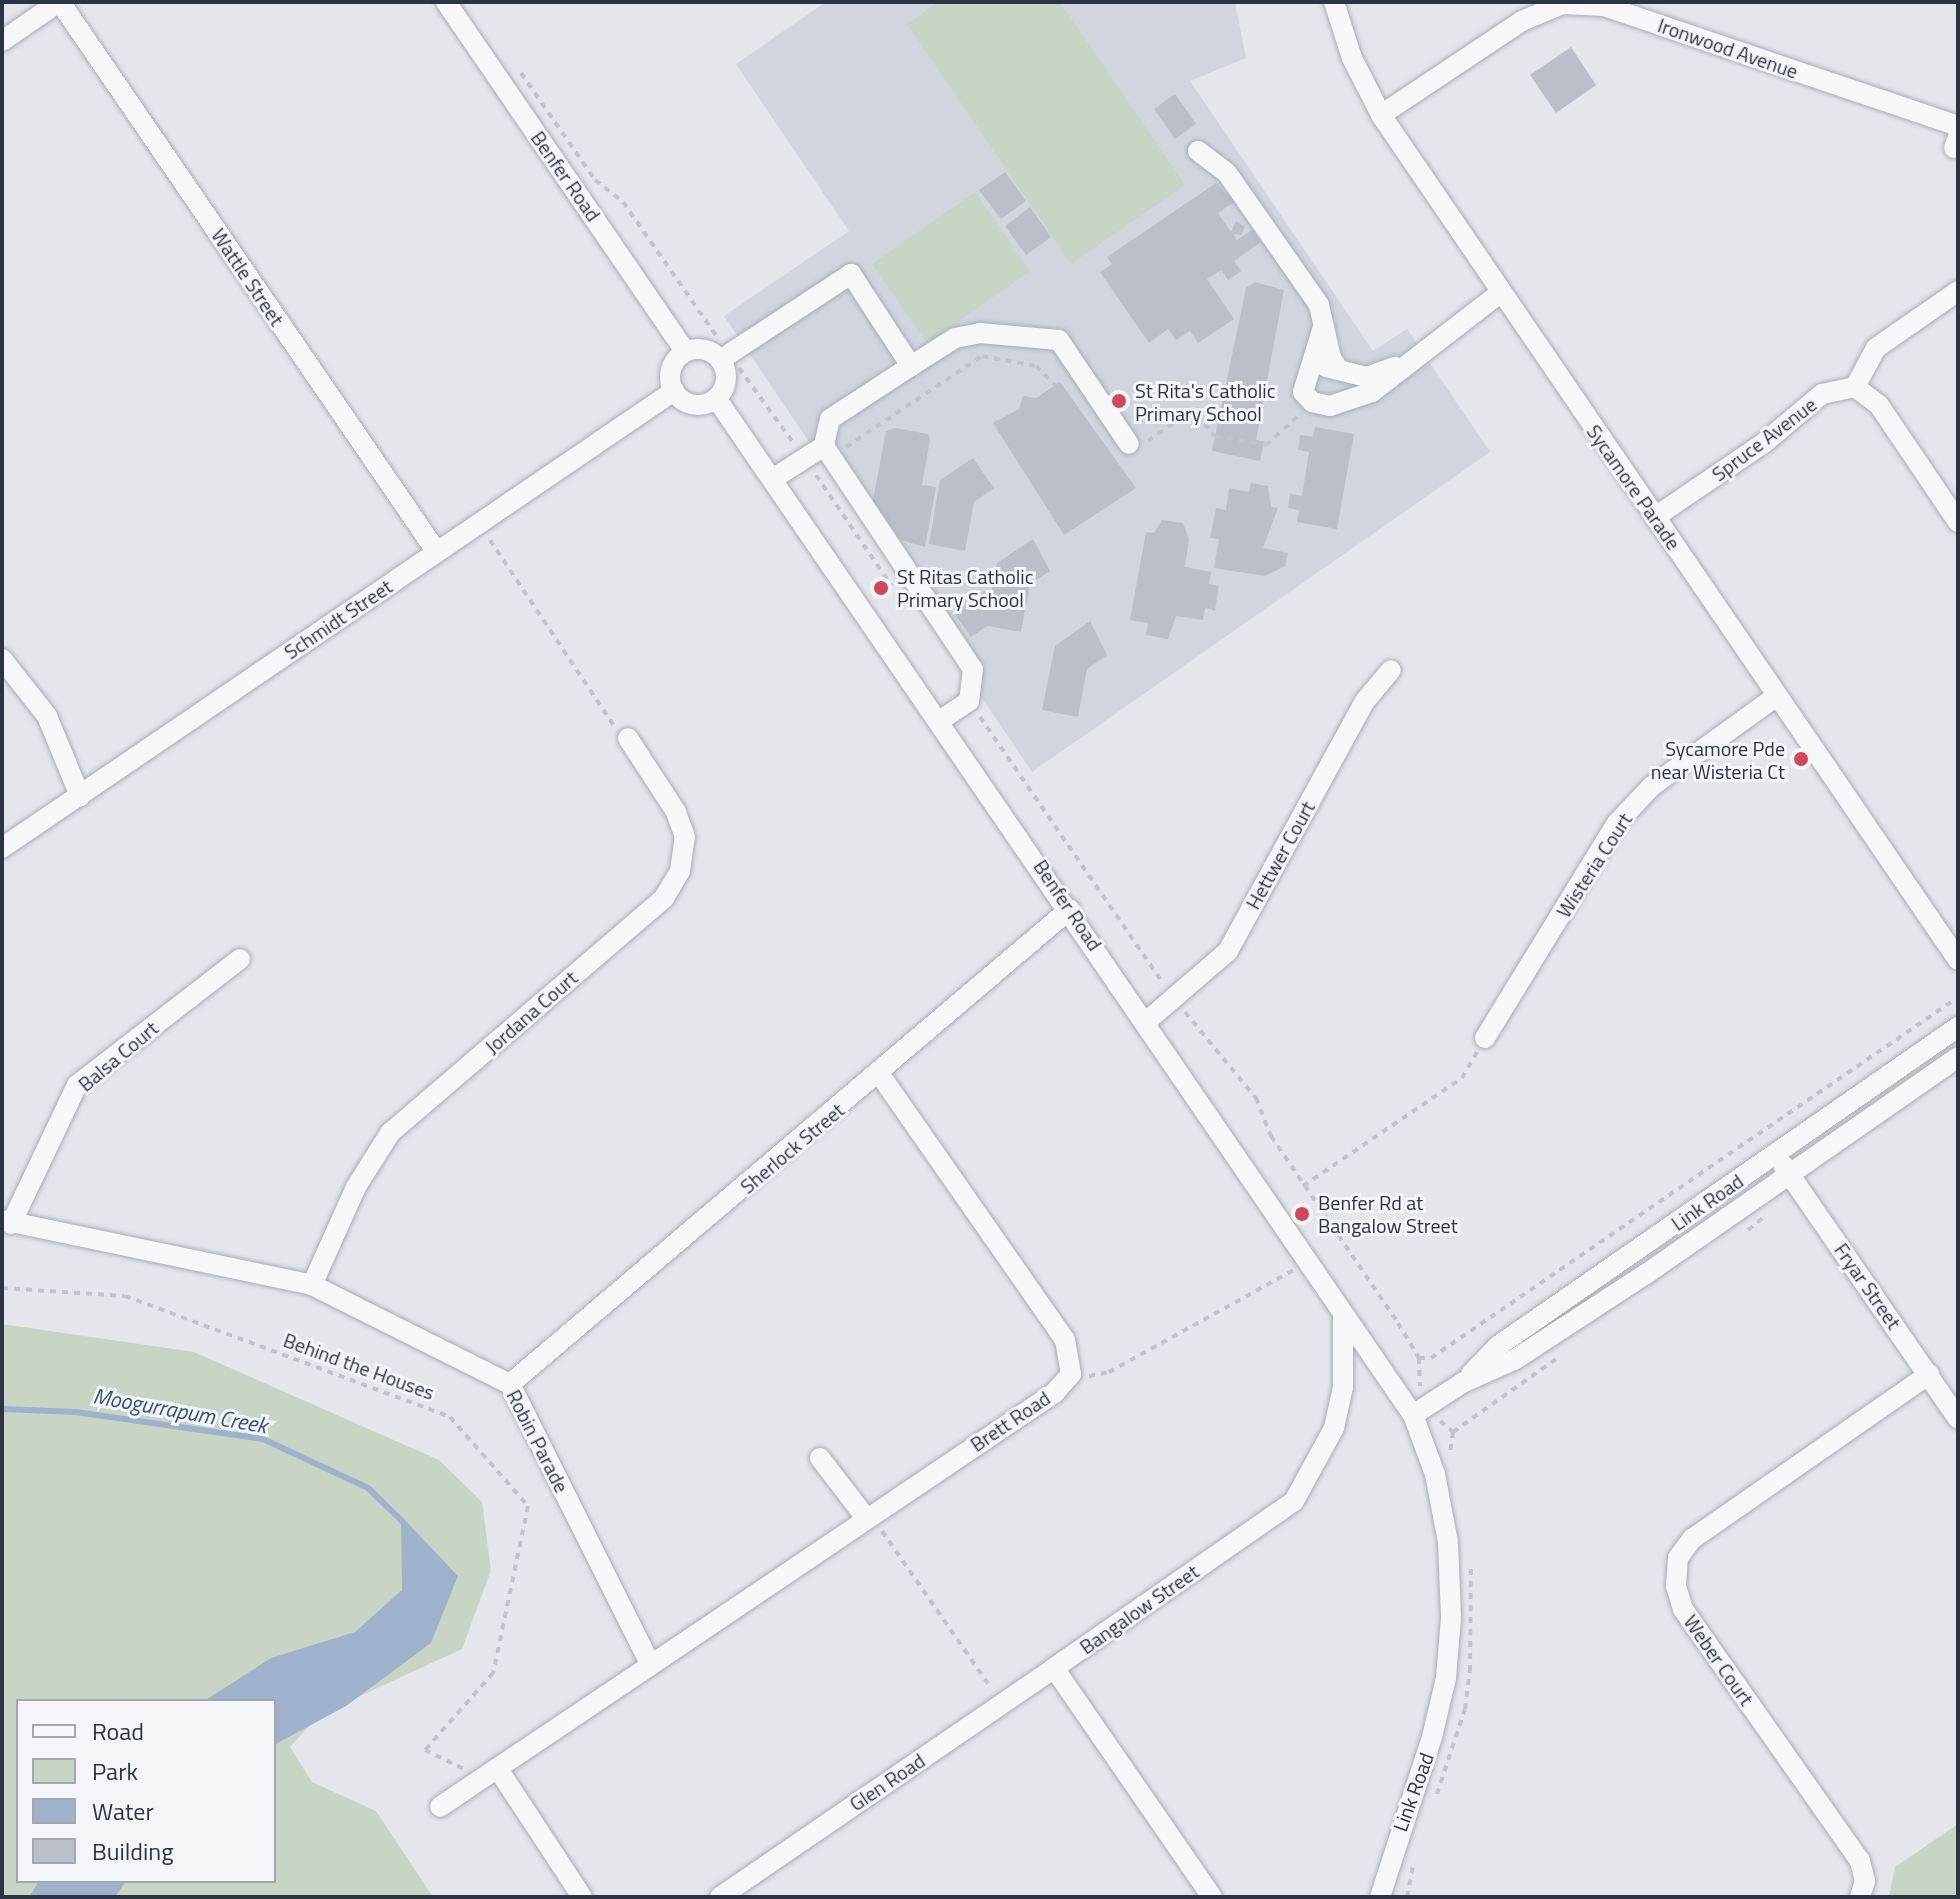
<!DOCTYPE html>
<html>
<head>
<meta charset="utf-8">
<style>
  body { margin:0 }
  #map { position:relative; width:1960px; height:1899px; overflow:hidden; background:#e3e6eb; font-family:"Titillium Web",sans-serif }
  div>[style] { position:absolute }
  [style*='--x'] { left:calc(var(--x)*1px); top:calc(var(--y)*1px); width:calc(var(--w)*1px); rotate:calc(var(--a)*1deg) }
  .built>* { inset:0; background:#d1d5dd }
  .green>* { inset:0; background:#c8d5c4 }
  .water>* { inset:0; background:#9eb2cb }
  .stream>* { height:6px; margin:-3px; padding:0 3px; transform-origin:3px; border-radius:3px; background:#9eb2cb }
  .building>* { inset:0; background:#babfc9 }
  .path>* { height:4px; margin-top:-2px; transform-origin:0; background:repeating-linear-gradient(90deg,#c1c4ca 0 6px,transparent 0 12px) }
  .roads { filter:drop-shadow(0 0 2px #a8adb6) drop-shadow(0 0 2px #a8adb6) }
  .minor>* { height:20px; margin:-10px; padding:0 10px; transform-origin:10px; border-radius:10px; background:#f6f7f9 }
  .minor>.ring { margin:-10px; padding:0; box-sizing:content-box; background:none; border:20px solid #f6f7f9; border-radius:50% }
  .dots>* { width:22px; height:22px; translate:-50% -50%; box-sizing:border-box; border:4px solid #f3f5f9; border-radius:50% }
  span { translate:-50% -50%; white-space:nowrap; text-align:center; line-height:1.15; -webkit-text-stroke:6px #f3f5f9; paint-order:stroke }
  .street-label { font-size:20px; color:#2b3344 }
  .poi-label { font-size:20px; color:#2b3344 }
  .left { translate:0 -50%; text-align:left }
  .right { translate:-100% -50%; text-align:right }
  .water-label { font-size:22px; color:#345079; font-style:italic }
  .frame { position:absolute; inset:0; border:4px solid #2b3344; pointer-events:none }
  .legend { position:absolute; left:16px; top:1699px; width:260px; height:184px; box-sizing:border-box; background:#f3f5f9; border:2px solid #a3a7b1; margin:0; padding:10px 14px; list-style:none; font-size:24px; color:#2b3344 }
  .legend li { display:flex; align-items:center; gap:16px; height:40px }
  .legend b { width:40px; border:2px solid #a3a7b1 }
</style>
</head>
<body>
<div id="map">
  <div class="built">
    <div style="clip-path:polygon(826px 2px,1235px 2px,1246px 58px,1190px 81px,1373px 351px,1407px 329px,1490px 452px,1032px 772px,724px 316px,849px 231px,736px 64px)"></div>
  </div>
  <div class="green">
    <div style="clip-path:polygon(938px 2px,1060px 2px,1185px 185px,1071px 264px,907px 24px)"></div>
    <div style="clip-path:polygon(975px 192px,1030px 271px,927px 343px,872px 264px)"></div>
    <div style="clip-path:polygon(evenodd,2px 1324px,194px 1352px,439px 1460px,482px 1502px,491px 1570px,462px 1649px,319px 1715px,290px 1747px,312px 1782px,376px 1811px,433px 1897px,2px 1897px,2px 1324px,18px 1701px,274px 1701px,274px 1881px,18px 1881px,18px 1701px)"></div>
    <div style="clip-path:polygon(1958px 1824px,1958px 1897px,1889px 1897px,1895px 1867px)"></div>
  </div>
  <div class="water">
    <div style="clip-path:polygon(401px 1516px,458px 1576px,431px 1643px,346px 1706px,274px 1745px,274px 1701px,204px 1701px,271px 1658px,355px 1632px,402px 1590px)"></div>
    <div style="clip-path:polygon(39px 1881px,126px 1881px,115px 1897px,29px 1897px)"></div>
  </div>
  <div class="stream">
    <div style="--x:2;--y:1409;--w:74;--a:2.3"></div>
    <div style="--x:76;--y:1412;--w:189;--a:8.2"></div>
    <div style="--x:263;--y:1439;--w:116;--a:25"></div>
    <div style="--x:368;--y:1488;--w:49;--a:44.2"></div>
  </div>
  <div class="building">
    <div style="clip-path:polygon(1571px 47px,1596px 85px,1556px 113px,1530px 75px)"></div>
    <div style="clip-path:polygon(1175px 94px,1196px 124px,1175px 139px,1154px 109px)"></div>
    <div style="clip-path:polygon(1005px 172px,1026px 201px,1001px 219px,979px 190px)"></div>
    <div style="clip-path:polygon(1216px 183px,1234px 202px,1218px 213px,1231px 232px,1236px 221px,1245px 227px,1241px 235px,1233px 234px,1237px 240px,1252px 230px,1261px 242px,1234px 261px,1241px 271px,1228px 280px,1221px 270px,1207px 279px,1234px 319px,1198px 343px,1190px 331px,1176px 340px,1168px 329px,1149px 343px,1100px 272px,1112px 264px,1107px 257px)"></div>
    <div style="clip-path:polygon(1030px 207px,1051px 237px,1026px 255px,1005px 226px)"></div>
    <div style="clip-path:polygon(1255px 282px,1284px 290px,1256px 440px,1264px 441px,1260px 461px,1212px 451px,1246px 288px)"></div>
    <div style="clip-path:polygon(1060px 382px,1136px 488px,1064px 535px,993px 423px,1019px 409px,1023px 396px,1036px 398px)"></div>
    <div style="clip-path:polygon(1315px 427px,1354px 434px,1337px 529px,1297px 522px,1299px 510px,1288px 508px,1290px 494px,1302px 496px,1309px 452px,1298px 450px,1300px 435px,1313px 437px)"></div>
    <div style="clip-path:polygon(895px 428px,928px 434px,930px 440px,922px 485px,936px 487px,925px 547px,901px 540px,873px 500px,886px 431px)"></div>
    <div style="clip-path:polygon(973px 458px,994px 488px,974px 502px,965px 551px,929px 544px,940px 480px)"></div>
    <div style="clip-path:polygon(1251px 483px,1268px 486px,1271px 507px,1278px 508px,1263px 548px,1288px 553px,1285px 566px,1265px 576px,1214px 568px,1219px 539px,1210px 538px,1216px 508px,1226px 510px,1229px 488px,1249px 492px)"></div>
    <div style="clip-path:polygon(1162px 520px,1183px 523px,1189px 539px,1185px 567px,1211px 572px,1209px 584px,1219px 586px,1215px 610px,1205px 608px,1203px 620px,1176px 616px,1168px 639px,1146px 635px,1148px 623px,1130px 620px,1146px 532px,1154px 533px)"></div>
    <div style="clip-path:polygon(1033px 539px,1050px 571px,1030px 584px,1021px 632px,987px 626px,971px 637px,954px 613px,984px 591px,990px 599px,997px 563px)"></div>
    <div style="clip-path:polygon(1090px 621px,1107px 655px,1087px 669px,1078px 717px,1042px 710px,1055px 646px)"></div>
  </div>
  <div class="path">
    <div style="--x:521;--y:73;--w:130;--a:55.3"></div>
    <div style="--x:595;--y:180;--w:36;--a:38"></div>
    <div style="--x:623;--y:202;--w:166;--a:55.1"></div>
    <div style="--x:739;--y:368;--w:95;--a:54"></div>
    <div style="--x:1148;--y:441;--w:35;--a:-35"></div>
    <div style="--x:1177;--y:421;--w:20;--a:-18"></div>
    <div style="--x:1196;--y:415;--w:28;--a:48"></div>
    <div style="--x:1215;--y:436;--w:52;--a:10"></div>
    <div style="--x:1266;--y:445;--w:45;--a:-42.3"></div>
    <div style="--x:846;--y:447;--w:164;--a:-33.8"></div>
    <div style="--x:982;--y:356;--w:55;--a:10.5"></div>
    <div style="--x:1036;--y:366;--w:27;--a:45"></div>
    <div style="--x:816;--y:475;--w:135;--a:55.8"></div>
    <div style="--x:490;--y:540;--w:224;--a:56.3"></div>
    <div style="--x:980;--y:717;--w:323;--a:55.5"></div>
    <div style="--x:1185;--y:1012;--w:112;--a:50.5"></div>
    <div style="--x:1256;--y:1098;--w:41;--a:68.5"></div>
    <div style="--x:1271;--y:1136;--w:226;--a:55.8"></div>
    <div style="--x:1398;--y:1323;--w:41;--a:59"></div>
    <div style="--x:1419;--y:1358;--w:28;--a:88"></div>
    <div style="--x:1303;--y:1186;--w:192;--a:-34.2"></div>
    <div style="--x:1462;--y:1078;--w:30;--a:-60"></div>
    <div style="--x:1748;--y:1230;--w:19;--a:-39"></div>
    <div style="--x:2;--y:1288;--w:123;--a:3.7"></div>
    <div style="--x:125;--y:1296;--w:347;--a:20.4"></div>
    <div style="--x:450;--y:1417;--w:118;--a:48.8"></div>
    <div style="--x:528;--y:1506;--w:171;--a:101.8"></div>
    <div style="--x:493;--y:1673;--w:103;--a:131.4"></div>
    <div style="--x:425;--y:1750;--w:43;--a:26"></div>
    <div style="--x:1419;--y:1358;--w:12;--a:0"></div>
    <div style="--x:1431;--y:1358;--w:634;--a:-34.39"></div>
    <div style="--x:1089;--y:1376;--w:20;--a:-11"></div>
    <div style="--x:1109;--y:1372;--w:211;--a:-28.9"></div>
    <div style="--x:1440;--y:1421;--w:17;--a:40"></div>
    <div style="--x:1453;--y:1432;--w:21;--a:98"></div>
    <div style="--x:1453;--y:1432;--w:130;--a:-35.3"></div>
    <div style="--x:882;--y:1531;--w:191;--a:55.2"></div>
    <div style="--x:1437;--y:1794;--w:89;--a:-71.8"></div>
    <div style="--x:1465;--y:1709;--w:38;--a:-83"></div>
    <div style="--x:1470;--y:1671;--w:107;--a:-89.5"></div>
    <div style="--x:1407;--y:1897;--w:31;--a:-79"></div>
  </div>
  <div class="roads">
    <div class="minor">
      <div style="--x:60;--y:2;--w:665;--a:55.59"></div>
      <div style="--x:446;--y:2;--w:423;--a:55.6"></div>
      <div style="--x:1334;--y:2;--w:59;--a:72.2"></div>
      <div style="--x:1352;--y:58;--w:64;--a:63"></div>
      <div style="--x:1381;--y:115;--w:1023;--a:55.67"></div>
      <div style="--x:2;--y:41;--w:69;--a:-34.4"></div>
      <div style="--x:1381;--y:115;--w:169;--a:-33.7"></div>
      <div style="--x:1522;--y:21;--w:43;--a:-23"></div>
      <div style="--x:1562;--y:4;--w:42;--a:2.7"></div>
      <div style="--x:1604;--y:6;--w:374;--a:18.7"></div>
      <div style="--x:1954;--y:148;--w:12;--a:-70"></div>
      <div style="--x:1198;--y:151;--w:36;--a:37"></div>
      <div style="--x:1227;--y:173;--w:161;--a:55.1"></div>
      <div style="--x:1319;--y:305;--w:54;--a:77.2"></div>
      <div style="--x:1331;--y:358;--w:14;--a:56"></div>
      <div style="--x:1323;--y:327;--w:68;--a:107.1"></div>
      <div style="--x:1303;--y:392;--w:13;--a:48"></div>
      <div style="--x:1312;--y:402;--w:18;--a:13"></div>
      <div style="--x:1330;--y:406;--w:44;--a:-18.4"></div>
      <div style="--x:1372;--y:392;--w:162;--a:-37.7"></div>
      <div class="ring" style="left:670px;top:349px;width:36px;height:36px"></div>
      <div style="--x:720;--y:360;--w:157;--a:-33.3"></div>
      <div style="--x:851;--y:274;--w:110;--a:56.9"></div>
      <div style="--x:911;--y:366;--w:97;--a:146.8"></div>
      <div style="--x:830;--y:419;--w:28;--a:103"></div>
      <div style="--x:824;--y:446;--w:268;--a:56.3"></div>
      <div style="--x:973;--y:669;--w:32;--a:97"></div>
      <div style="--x:969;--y:701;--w:34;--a:146"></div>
      <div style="--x:911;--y:366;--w:52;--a:-32.5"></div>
      <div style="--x:955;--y:338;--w:25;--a:-11"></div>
      <div style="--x:980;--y:333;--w:79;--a:5.1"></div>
      <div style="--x:1059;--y:340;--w:125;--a:56.1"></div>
      <div style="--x:1326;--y:367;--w:42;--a:13.7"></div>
      <div style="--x:1367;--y:377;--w:30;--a:-20"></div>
      <div style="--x:1855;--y:387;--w:44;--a:-61.7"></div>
      <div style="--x:1876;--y:348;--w:100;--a:-34.8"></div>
      <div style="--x:716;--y:398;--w:1233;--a:55.58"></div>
      <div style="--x:1413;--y:1415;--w:63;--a:69.6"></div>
      <div style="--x:1435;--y:1474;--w:69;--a:79.2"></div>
      <div style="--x:1448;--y:1542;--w:76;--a:87.7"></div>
      <div style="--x:1451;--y:1618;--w:60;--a:94.8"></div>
      <div style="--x:1446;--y:1678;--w:61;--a:103.3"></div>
      <div style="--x:1432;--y:1737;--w:168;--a:108"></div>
      <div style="--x:774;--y:478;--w:59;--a:-32.6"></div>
      <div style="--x:1655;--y:517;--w:132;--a:-34.2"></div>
      <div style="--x:1764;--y:443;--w:76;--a:-40.2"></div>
      <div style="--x:1822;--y:394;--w:34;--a:-12"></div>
      <div style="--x:1855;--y:387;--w:30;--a:37"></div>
      <div style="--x:1879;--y:405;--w:141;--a:56"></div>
      <div style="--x:2;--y:659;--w:73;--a:51.7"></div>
      <div style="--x:47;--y:716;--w:87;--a:67.6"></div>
      <div style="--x:2;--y:848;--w:813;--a:-34.22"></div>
      <div style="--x:1147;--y:1021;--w:107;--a:-40.8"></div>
      <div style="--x:1228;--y:951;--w:285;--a:-61.3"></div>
      <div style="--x:1365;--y:701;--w:40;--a:-50"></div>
      <div style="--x:1485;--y:1038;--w:252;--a:-58.5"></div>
      <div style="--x:1617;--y:823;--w:51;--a:-46.6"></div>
      <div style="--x:1652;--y:786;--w:154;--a:-35.8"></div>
      <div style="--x:1783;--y:1165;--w:308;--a:55.4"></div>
      <div style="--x:2;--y:1220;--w:317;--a:11.8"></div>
      <div style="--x:312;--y:1285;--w:221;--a:26.6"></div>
      <div style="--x:510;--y:1384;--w:314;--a:63.4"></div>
      <div style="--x:651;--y:1665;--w:254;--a:146.1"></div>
      <div style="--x:11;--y:1224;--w:154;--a:-64.6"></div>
      <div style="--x:77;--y:1085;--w:206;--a:-37.7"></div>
      <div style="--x:312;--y:1285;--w:107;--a:-65.8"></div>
      <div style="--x:356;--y:1187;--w:64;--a:-57.8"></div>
      <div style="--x:390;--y:1133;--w:361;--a:-40.6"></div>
      <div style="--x:664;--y:898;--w:31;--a:-59"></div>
      <div style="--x:680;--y:871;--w:34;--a:-82"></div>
      <div style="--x:685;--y:837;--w:27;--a:-110"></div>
      <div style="--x:676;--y:812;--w:88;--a:-123"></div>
      <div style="--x:1471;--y:1374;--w:39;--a:-46"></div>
      <div style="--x:1498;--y:1346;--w:560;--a:-34.74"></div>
      <div style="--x:510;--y:1384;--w:734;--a:-40.31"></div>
      <div style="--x:1413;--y:1415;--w:59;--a:-33.1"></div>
      <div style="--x:1462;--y:1383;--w:57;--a:-23.9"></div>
      <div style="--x:1514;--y:1360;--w:158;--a:-33.1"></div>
      <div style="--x:1646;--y:1274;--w:380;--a:-34.8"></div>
      <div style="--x:820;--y:1458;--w:76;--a:52.5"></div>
      <div style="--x:651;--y:1665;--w:488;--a:-34"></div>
      <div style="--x:1055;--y:1392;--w:24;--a:-48"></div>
      <div style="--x:1071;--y:1374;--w:35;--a:-100"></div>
      <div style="--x:1065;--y:1340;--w:323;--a:-124.9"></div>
      <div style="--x:498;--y:1769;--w:153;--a:56.7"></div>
      <div style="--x:720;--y:1897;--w:405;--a:-34.4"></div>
      <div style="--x:1212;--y:1897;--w:278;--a:-124.6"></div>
      <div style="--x:1054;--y:1668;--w:292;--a:-34.8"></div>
      <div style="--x:1294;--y:1501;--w:83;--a:-61.3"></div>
      <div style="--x:1334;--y:1428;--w:42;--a:-77.6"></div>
      <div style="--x:1343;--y:1387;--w:69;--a:-90"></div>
      <div style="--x:1860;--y:1897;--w:17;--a:-73"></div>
      <div style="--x:1865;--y:1881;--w:21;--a:-104"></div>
      <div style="--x:1860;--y:1861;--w:308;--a:-125.1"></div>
      <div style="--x:1683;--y:1609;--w:24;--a:-107"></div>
      <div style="--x:1676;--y:1586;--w:28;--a:-86"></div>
      <div style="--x:1678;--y:1558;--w:24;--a:-54"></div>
      <div style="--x:1692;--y:1539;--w:289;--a:-34.8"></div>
    </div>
  </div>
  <div class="dots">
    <div style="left:1119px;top:401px;background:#d04858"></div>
    <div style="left:881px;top:588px;background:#d04858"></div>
    <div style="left:1801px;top:759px;background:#d04858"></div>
    <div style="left:1302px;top:1214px;background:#d04858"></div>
  </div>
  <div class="street-label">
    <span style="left:1728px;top:48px;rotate:19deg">Ironwood Avenue</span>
    <span style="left:566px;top:176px;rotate:55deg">Benfer Road</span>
    <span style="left:248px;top:277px;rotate:56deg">Wattle Street</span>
    <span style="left:1764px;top:439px;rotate:-37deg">Spruce Avenue</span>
    <span style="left:1634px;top:487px;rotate:55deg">Sycamore Parade</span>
    <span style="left:338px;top:619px;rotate:-34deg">Schmidt Street</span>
    <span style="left:1280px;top:855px;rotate:-61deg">Hettwer Court</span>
    <span style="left:1594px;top:865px;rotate:-57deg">Wisteria Court</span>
    <span style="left:1068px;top:905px;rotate:56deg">Benfer Road</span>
    <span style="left:531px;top:1012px;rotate:-41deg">Jordana Court</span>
    <span style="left:118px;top:1056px;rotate:-40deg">Balsa Court</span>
    <span style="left:792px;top:1148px;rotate:-40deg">Sherlock Street</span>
    <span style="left:1707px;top:1202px;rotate:-35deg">Link Road</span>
    <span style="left:1868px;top:1286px;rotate:55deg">Fryar Street</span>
    <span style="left:359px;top:1366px;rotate:20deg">Behind the Houses</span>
    <span style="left:1010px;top:1421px;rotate:-34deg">Brett Road</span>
    <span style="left:538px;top:1441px;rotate:63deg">Robin Parade</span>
    <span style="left:1139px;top:1609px;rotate:-35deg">Bangalow Street</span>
    <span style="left:1719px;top:1660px;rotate:55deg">Weber Court</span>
    <span style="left:887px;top:1782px;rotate:-34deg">Glen Road</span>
    <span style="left:1413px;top:1792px;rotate:-70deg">Link Road</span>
  </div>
  <div class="poi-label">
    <span class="left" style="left:1135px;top:402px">St Rita's Catholic<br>Primary School</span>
    <span class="left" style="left:897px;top:588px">St Ritas Catholic<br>Primary School</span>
    <span class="right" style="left:1785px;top:760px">Sycamore Pde<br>near Wisteria Ct</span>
    <span class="left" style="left:1318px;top:1214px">Benfer Rd at<br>Bangalow Street</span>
  </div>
  <div class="water-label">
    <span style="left:180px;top:1411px;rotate:10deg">Moogurrapum Creek</span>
  </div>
  <div class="frame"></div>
  <ul class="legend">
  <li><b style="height:10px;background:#f6f7f9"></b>Road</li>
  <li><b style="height:22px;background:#c8d5c4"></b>Park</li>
  <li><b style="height:22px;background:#9eb2cb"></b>Water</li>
  <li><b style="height:22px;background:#babfc9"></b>Building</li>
  </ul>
</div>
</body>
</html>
